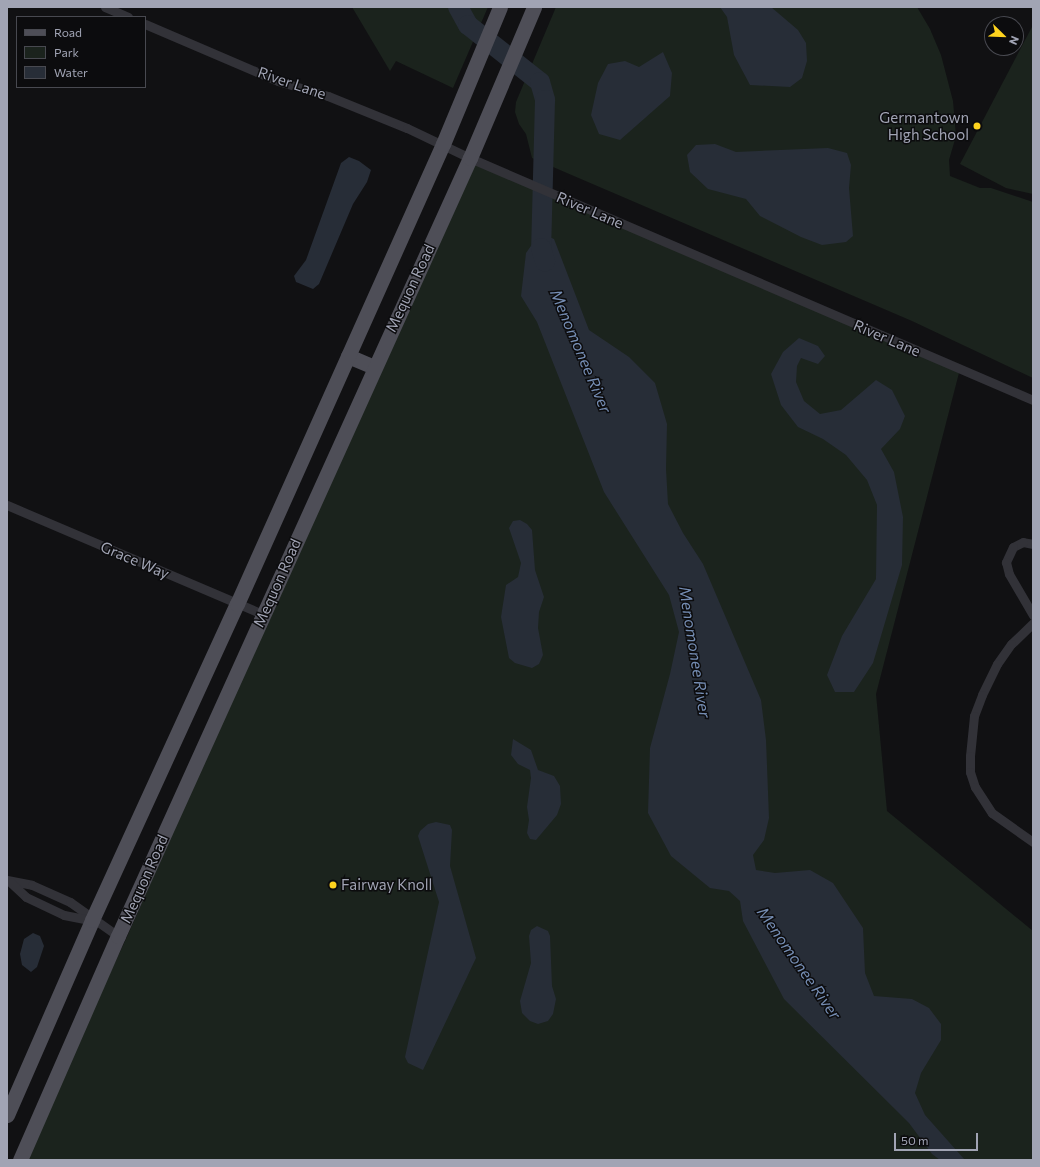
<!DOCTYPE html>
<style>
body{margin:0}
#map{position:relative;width:1040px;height:1167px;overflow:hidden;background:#111113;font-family:Commissioner,sans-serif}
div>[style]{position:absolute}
.green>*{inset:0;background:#1b231d}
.water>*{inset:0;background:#272d37}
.river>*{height:20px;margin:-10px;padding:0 10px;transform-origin:10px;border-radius:10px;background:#272d37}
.street>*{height:9px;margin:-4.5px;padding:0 4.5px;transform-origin:4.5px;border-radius:4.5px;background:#323238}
.primary>*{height:15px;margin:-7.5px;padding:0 7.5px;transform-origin:7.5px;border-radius:7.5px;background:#4e4e57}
.dots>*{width:11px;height:11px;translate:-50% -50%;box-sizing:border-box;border:2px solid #0c0c0e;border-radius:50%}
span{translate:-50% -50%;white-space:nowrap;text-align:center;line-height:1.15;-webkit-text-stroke:3px #0c0c0e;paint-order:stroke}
.street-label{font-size:15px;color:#a1a4b4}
.poi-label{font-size:15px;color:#a1a4b4}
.right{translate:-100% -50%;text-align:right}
.left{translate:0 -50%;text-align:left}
.water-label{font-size:16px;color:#758db3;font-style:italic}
.frame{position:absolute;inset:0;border:8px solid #a1a4b4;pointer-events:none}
.legend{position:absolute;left:16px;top:16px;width:130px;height:72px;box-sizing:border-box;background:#0c0c0e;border:1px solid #484950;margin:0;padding:5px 7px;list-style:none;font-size:12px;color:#a1a4b4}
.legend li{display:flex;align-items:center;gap:8px;height:20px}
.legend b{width:20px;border:1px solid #484950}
.north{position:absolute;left:984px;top:16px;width:40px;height:40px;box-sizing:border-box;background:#0c0c0e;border:1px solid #484950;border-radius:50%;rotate:113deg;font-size:11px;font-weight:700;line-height:16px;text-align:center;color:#a1a4b4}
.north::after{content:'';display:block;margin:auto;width:14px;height:18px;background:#fed31e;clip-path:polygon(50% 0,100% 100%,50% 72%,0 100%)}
.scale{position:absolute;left:894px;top:1133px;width:84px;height:18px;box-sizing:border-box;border:2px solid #a1a4b4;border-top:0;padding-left:5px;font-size:12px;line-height:14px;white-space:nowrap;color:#a1a4b4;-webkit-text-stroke:3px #0c0c0e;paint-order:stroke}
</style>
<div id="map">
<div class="green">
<div style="clip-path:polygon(352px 7px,488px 7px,453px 88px,396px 61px,390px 71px)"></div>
<div style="clip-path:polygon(556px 7px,917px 7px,930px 29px,941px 55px,953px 101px,956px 136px,949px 160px,950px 176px,980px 188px,991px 188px,1033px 202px,1033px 378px,912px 321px,532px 158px,526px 134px,519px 124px,515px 112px,516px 102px)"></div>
<div style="clip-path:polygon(1033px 25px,1033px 194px,1006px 188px,960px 164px)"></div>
<div style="clip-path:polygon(470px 158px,960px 369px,876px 694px,887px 811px,1033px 931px,1033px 1160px,23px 1160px,126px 939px)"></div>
</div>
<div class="water">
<div style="clip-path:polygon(720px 7px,771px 7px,798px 30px,806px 43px,807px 61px,802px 78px,790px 87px,750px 85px,734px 55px,727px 17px)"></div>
<div style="clip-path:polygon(663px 52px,672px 73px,670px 96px,620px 140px,599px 134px,591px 115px,598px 83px,608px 64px,625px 61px,639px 67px)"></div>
<div style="clip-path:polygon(715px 144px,736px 152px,828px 148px,847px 153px,851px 165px,849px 188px,853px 236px,846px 242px,822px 245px,801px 237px,760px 216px,746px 199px,708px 189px,690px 172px,687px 155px,696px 145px)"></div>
<div style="clip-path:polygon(349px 157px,359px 161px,371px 170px,367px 182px,353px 204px,319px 284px,313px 289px,296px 282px,294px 276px,306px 260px,341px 163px)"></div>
<div style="clip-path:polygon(540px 233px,554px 239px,589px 330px,629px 357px,655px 383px,667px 424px,666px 469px,668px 504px,683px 533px,703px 564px,761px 700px,766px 740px,769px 818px,764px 840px,753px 855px,756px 870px,775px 873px,810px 870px,833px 883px,863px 928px,865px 973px,874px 996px,912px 999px,929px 1008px,941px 1024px,941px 1040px,921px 1073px,915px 1093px,925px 1115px,965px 1160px,940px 1160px,932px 1154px,909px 1123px,784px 999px,743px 921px,740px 901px,729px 891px,710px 888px,671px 856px,648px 813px,650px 748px,670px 674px,679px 632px,669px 595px,604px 492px,537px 322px,521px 296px,526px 253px)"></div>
<div style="clip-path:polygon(799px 338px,818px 346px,825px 356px,818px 364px,801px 358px,797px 366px,796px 382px,804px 401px,820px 414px,841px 410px,876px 380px,892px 390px,905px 416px,900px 429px,881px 449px,894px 472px,903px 517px,902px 565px,873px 663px,854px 692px,835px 692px,827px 675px,842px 636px,876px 579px,877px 505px,867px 480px,846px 455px,823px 439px,798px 427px,781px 405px,771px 374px,783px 352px)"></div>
<div style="clip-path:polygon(520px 520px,527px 524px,532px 530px,535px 570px,544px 597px,539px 612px,538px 628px,543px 655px,539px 664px,532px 668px,515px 663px,509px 658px,501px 617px,506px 585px,518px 577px,521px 563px,509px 528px,513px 521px)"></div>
<div style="clip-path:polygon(513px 739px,531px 750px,538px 770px,554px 776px,560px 786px,561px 804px,557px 815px,536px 840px,530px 839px,527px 833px,529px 820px,527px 807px,531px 778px,530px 770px,518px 764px,511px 755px)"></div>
<div style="clip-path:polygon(436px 822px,450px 825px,452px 830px,450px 866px,476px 958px,423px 1070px,408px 1063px,405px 1057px,439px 902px,418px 836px,420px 831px,428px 824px)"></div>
<div style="clip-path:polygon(537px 926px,548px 931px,550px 936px,552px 986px,556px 999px,553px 1014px,548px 1021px,538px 1024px,530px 1021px,522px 1013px,520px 1001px,531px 963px,529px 936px,531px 930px)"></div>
<div style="clip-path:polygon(33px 933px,40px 936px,44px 946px,37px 967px,31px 972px,22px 965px,20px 954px,24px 939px)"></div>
</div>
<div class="river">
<div style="left:458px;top:7px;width:21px;rotate:61deg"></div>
<div style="left:468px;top:25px;width:92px;rotate:38.4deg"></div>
<div style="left:540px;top:82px;width:19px;rotate:74deg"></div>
<div style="left:545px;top:100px;width:148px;rotate:91.5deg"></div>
<div style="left:541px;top:248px;width:14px;rotate:73deg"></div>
</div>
<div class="street">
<div style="left:105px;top:7px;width:25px;rotate:23deg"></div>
<div style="left:145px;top:24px;width:145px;rotate:23.2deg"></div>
<div style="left:278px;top:81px;width:52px;rotate:16.7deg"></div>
<div style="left:328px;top:96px;width:85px;rotate:22.1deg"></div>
<div style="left:407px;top:128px;width:70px;rotate:25.5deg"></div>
<div style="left:470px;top:158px;width:613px;rotate:23.26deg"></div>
<div style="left:7px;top:505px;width:278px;rotate:23.1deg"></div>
<div style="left:1033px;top:544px;width:10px;rotate:-169deg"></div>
<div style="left:1023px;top:542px;width:11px;rotate:153deg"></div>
<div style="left:1013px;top:547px;width:17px;rotate:115deg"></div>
<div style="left:1006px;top:562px;width:12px;rotate:76deg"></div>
<div style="left:1009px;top:574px;width:48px;rotate:59.7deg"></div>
<div style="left:1033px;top:623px;width:30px;rotate:136deg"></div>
<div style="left:1011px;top:644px;width:24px;rotate:125deg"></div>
<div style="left:997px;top:664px;width:34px;rotate:116deg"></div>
<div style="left:982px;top:695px;width:22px;rotate:111deg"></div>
<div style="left:974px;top:716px;width:40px;rotate:95.7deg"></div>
<div style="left:970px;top:756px;width:16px;rotate:90deg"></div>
<div style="left:970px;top:772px;width:16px;rotate:72deg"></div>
<div style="left:975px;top:787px;width:31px;rotate:57deg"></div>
<div style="left:992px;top:813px;width:50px;rotate:35.3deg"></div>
<div style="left:7px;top:880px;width:25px;rotate:11deg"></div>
<div style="left:32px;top:885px;width:42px;rotate:24.1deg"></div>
<div style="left:70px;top:902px;width:59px;rotate:35.3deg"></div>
<div style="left:10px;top:882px;width:22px;rotate:43deg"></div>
<div style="left:26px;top:897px;width:42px;rotate:25.3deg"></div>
<div style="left:64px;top:915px;width:26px;rotate:11deg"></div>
</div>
<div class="primary">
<div style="left:348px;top:356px;width:28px;rotate:23deg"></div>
<div style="left:7px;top:1115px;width:213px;rotate:-66.4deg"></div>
<div style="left:92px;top:920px;width:348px;rotate:-65.4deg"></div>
<div style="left:237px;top:604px;width:504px;rotate:-65.88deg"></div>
<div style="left:443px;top:144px;width:148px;rotate:-67.4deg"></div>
<div style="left:20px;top:1160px;width:244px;rotate:-66.4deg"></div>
<div style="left:118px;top:936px;width:854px;rotate:-65.66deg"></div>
<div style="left:470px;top:158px;width:164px;rotate:-67deg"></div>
</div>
<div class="dots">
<div style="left:977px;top:126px;background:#fed31e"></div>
<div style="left:333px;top:885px;background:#fed31e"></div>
</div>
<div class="street-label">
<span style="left:292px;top:83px;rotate:19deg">River Lane</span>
<span style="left:590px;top:210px;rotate:23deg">River Lane</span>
<span style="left:410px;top:288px;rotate:-65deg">Mequon Road</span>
<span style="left:887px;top:338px;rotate:23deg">River Lane</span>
<span style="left:135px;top:560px;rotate:23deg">Grace Way</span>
<span style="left:277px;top:583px;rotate:-66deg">Mequon Road</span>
<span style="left:144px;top:879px;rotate:-66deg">Mequon Road</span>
</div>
<div class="poi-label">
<span class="right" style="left:969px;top:126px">Germantown<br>High School</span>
<span class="left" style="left:341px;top:885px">Fairway Knoll</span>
</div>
<div class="water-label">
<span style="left:581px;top:351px;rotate:67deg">Menomonee River</span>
<span style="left:695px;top:652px;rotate:81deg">Menomonee River</span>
<span style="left:799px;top:963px;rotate:55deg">Menomonee River</span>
</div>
<div class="frame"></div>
<ul class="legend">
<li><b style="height:5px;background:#4e4e57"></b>Road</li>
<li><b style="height:11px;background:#1b231d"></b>Park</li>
<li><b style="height:11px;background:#272d37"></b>Water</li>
</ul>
<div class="north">N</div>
<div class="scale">50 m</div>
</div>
